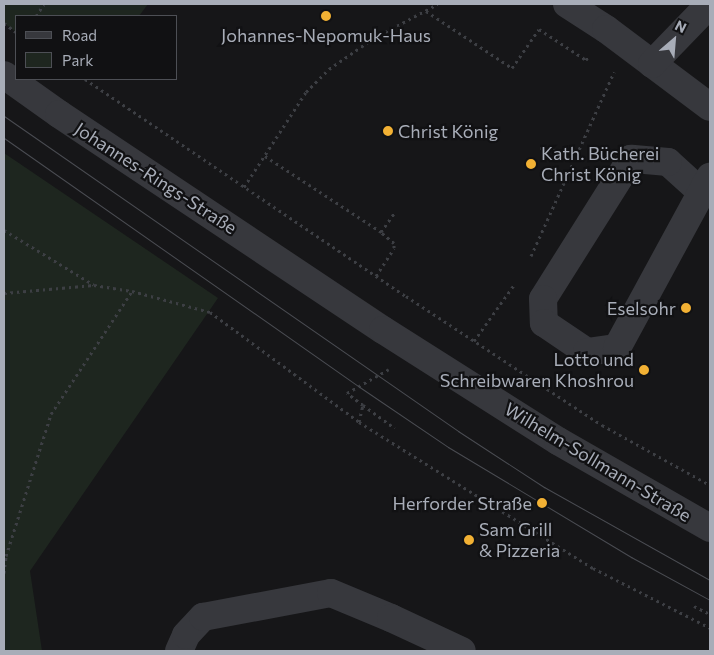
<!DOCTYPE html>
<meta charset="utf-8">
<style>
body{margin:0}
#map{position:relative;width:714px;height:655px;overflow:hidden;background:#161618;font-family:Commissioner,sans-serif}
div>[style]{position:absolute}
.green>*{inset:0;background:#1e261f}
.path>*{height:3px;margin-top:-1.5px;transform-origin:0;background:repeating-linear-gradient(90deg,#3d3f44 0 2.5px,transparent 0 6.5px)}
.minor>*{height:28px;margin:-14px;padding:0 14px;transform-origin:14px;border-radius:14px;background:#37383d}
.tram>*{height:1px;margin:-0.5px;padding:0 0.5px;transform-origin:0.5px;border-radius:0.5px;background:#4a4c52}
.dots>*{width:14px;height:14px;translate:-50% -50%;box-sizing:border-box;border:2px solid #111113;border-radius:50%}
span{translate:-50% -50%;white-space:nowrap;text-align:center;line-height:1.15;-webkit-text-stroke:4.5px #111113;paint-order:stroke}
.poi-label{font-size:18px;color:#a8adb8}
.left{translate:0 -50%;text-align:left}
.right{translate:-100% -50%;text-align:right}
.street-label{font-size:18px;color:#a8adb8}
.frame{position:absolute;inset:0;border:5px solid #a8adb8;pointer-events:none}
.legend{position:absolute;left:15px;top:15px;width:162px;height:65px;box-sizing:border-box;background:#111113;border:1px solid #4d4f55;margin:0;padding:6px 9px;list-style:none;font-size:15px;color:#a8adb8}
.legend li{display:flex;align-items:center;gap:10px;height:25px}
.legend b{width:25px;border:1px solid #4d4f55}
.north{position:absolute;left:649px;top:15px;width:50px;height:50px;-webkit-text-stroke:4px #111113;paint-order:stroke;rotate:27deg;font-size:14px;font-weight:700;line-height:20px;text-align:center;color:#a8adb8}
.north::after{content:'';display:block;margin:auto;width:18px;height:22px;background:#a8adb8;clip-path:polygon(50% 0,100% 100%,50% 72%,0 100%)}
</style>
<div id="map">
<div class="green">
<div style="clip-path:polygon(4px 4px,148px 4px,139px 16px,16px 16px,16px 32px,4px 23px)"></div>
<div style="clip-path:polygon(4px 153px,218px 298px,30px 571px,42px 651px,4px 651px)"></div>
</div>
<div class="path">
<div style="left:426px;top:11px;width:103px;rotate:33.5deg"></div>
<div style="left:512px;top:68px;width:47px;rotate:-55.3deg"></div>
<div style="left:539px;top:29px;width:56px;rotate:33.4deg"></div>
<div style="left:586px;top:60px;width:6px;rotate:-59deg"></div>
<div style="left:36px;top:16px;width:14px;rotate:-56deg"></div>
<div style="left:4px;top:23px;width:15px;rotate:37deg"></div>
<div style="left:85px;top:79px;width:387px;rotate:34.1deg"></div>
<div style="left:406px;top:296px;width:235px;rotate:33.4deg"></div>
<div style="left:602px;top:425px;width:124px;rotate:29.1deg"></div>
<div style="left:540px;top:148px;width:18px;rotate:9deg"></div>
<div style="left:558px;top:151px;width:18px;rotate:22deg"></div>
<div style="left:265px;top:156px;width:139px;rotate:33.2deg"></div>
<div style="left:381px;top:232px;width:24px;rotate:-55deg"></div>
<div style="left:244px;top:187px;width:113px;rotate:-56.9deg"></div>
<div style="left:306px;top:92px;width:33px;rotate:-45deg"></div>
<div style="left:329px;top:69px;width:55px;rotate:-34.6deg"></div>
<div style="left:374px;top:38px;width:72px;rotate:-28deg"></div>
<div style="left:4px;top:230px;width:105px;rotate:31.4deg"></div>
<div style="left:531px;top:256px;width:202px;rotate:-65.7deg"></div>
<div style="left:376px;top:276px;width:33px;rotate:-57deg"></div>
<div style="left:394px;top:248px;width:5px;rotate:-90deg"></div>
<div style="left:394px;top:243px;width:17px;rotate:-140deg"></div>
<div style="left:4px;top:293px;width:90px;rotate:-5.1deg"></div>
<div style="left:94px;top:285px;width:38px;rotate:9deg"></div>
<div style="left:132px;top:291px;width:81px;rotate:15.1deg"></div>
<div style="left:210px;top:312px;width:185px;rotate:36.4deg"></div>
<div style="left:359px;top:422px;width:276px;rotate:32deg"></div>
<div style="left:593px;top:568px;width:131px;rotate:27.1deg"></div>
<div style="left:474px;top:341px;width:69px;rotate:-54.5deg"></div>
<div style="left:363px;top:405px;width:39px;rotate:36deg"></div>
<div style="left:359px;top:422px;width:17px;rotate:-77deg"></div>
<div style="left:363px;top:405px;width:20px;rotate:-143deg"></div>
<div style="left:347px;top:393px;width:48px;rotate:-29.7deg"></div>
<div style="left:4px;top:573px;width:17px;rotate:-83deg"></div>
<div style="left:6px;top:556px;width:149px;rotate:-72.4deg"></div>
<div style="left:51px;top:414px;width:147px;rotate:-56.6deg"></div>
<div style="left:694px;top:606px;width:18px;rotate:27deg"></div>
</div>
<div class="minor">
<div style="left:567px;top:4px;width:46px;rotate:32.7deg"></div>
<div style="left:606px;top:29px;width:130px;rotate:36.9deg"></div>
<div style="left:652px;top:64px;width:83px;rotate:-46deg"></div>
<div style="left:4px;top:75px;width:67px;rotate:35.3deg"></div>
<div style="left:59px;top:114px;width:389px;rotate:33.7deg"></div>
<div style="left:383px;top:330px;width:207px;rotate:32.4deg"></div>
<div style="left:558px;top:441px;width:175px;rotate:29.8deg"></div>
<div style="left:700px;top:191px;width:43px;rotate:-137.8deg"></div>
<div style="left:668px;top:162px;width:37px;rotate:-175deg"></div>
<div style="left:631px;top:159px;width:165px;rotate:122.2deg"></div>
<div style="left:543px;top:299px;width:24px;rotate:88deg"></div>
<div style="left:544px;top:323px;width:52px;rotate:34deg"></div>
<div style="left:587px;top:352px;width:30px;rotate:-8deg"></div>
<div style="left:617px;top:348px;width:195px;rotate:-61.5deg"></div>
<div style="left:179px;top:651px;width:17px;rotate:-66deg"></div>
<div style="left:186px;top:635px;width:25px;rotate:-47deg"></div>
<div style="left:203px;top:617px;width:130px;rotate:-10.6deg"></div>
<div style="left:331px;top:593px;width:65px;rotate:22.6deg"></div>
<div style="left:391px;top:618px;width:78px;rotate:24.9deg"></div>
</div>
<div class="tram">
<div style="left:4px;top:116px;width:553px;rotate:34.75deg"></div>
<div style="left:458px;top:431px;width:103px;rotate:33.1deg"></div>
<div style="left:544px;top:487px;width:190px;rotate:29.3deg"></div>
<div style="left:4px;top:138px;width:432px;rotate:35deg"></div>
<div style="left:358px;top:386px;width:109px;rotate:34.1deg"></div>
<div style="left:448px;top:447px;width:214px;rotate:31deg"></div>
<div style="left:631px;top:557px;width:90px;rotate:28.6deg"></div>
</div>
<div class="dots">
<div style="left:326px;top:16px;background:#f2b134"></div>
<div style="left:388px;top:131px;background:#f2b134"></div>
<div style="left:531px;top:164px;background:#f2b134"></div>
<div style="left:686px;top:308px;background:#f2b134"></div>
<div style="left:644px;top:370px;background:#f2b134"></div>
<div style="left:542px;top:503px;background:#f2b134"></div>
<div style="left:469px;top:540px;background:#f2b134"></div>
</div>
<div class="poi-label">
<span style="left:326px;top:35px">Johannes-Nepomuk-Haus</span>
<span class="left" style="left:398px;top:131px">Christ König</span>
<span class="left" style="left:541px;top:164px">Kath. Bücherei<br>Christ König</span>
<span class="right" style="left:676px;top:308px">Eselsohr</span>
<span class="right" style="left:634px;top:370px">Lotto und<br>Schreibwaren Khoshrou</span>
<span class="right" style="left:532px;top:503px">Herforder Straße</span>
<span class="left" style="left:479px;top:540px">Sam Grill<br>&amp; Pizzeria</span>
</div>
<div class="street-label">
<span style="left:156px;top:178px;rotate:33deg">Johannes-Rings-Straße</span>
<span style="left:598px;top:462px;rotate:31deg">Wilhelm-Sollmann-Straße</span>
</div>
<div class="frame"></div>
<ul class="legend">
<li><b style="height:6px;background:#37383d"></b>Road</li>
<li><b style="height:14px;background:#1e261f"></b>Park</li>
</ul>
<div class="north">N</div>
</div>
